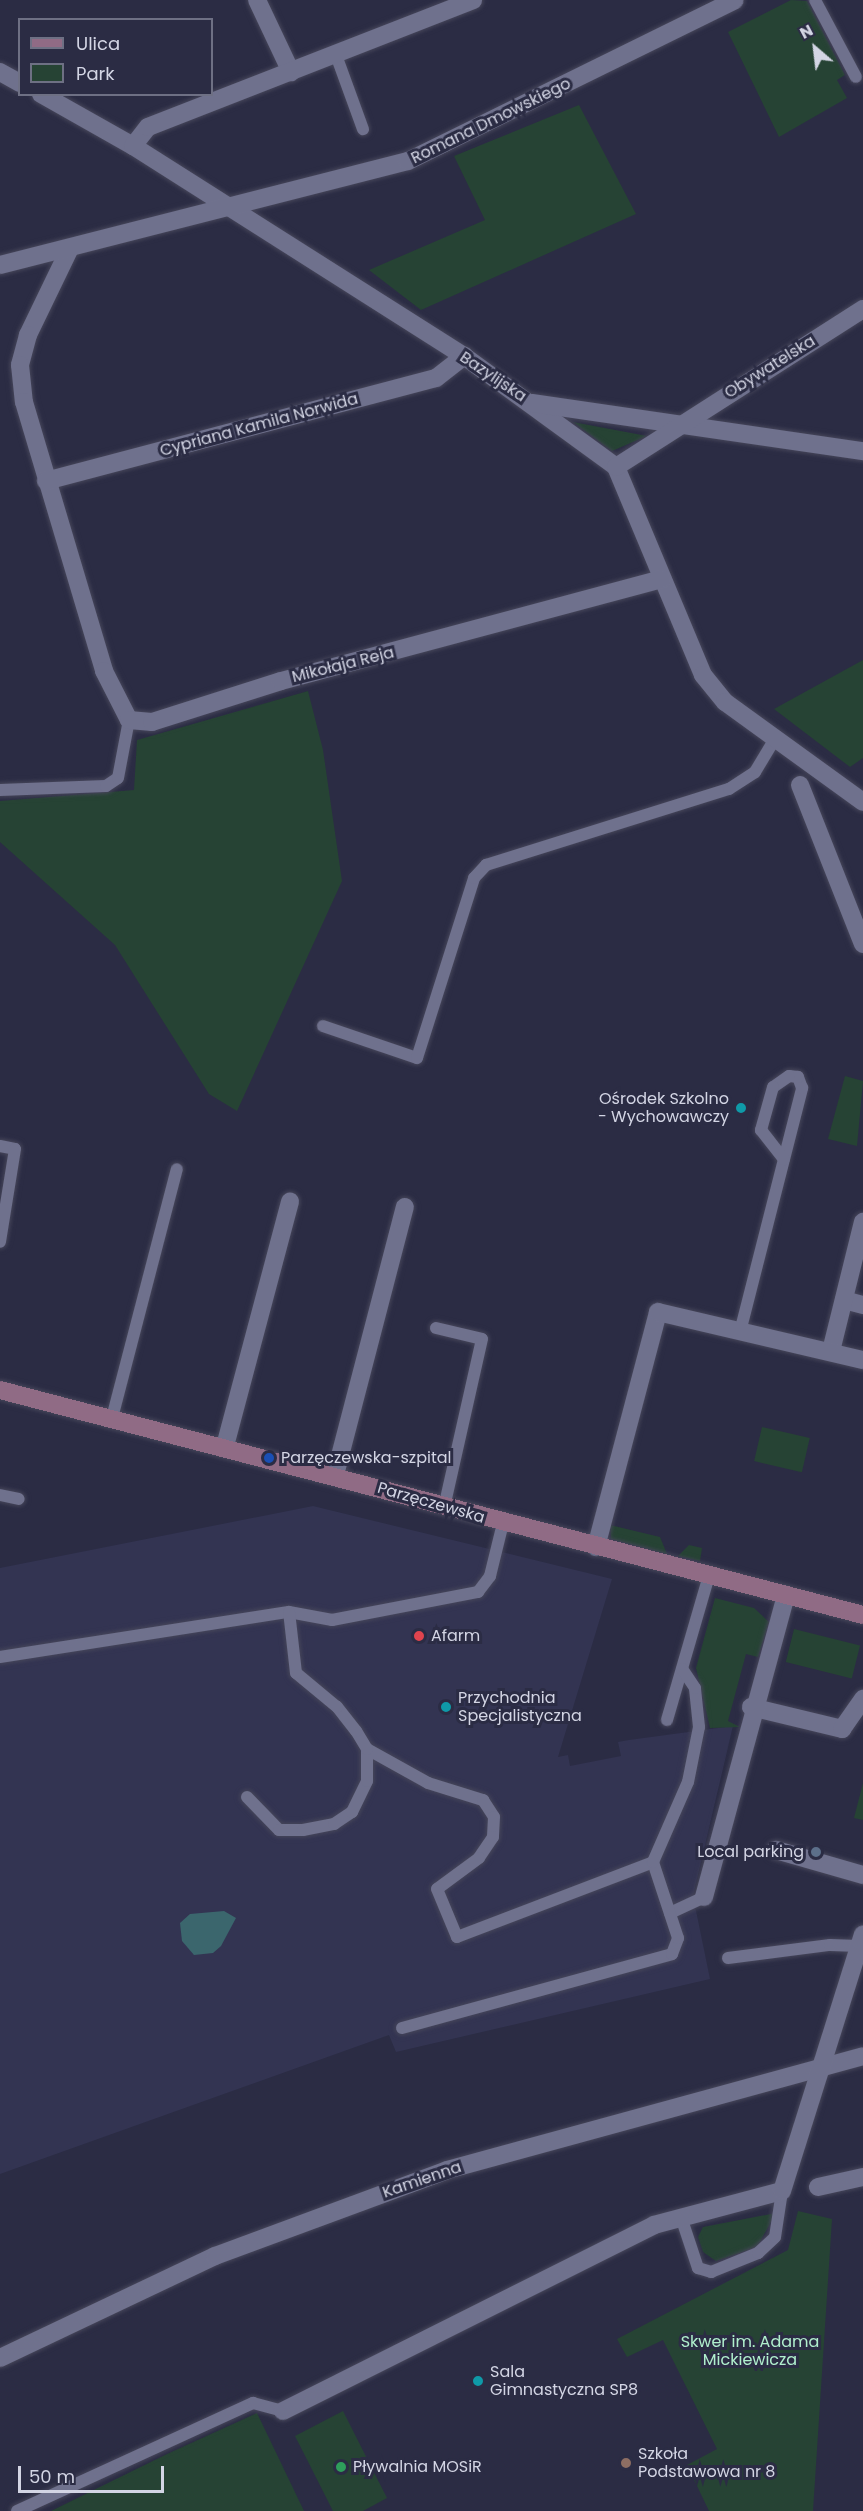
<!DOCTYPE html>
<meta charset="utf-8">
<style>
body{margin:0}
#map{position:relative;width:863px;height:2511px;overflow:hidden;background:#2b2c44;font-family:Poppins,sans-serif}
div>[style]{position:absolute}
.built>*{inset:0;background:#333452}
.green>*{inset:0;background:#264334;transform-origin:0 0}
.water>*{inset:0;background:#3b666d}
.roads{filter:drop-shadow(0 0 2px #46465a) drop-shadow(0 0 2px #46465a)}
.lane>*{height:12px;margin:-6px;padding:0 6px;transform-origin:6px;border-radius:6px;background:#6f718d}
.street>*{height:18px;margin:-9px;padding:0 9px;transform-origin:9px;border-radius:9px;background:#6f718d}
.secondary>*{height:18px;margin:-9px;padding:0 9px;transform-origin:9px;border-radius:9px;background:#906b85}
.dots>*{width:16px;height:16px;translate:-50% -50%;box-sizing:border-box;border:3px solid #2b2c44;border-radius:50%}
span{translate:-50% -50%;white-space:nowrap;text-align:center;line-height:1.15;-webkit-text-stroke:6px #2b2c44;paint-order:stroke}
.street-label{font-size:16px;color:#d3d5e4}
.poi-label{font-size:16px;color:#d3d5e4}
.right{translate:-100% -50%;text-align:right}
.left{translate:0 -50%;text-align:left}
.park-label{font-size:16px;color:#b0efcd}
.legend{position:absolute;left:18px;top:18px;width:195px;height:78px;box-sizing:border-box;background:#2b2c44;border:2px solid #6e7084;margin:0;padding:8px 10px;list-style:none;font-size:18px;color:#d3d5e4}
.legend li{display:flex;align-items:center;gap:12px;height:30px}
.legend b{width:30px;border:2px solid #6e7084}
.north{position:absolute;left:785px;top:18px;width:60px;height:60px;-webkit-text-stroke:4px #2b2c44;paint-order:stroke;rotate:332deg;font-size:16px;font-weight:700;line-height:24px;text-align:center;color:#d3d5e4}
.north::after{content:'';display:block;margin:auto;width:21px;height:27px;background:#d3d5e4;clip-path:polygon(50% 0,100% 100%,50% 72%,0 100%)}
.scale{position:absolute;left:18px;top:2466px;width:146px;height:27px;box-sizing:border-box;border:3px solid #d3d5e4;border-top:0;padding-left:8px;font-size:18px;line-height:21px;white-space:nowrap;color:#d3d5e4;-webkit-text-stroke:4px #2b2c44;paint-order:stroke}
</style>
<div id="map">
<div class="built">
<div style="clip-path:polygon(313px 1506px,612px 1579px,558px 1757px,568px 1755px,570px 1766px,621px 1756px,618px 1742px,629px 1740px,733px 1726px,693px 1896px,710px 1979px,396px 2052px,389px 2035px,0 2174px,0 1568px)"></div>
</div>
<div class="green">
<div style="clip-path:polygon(791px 0,807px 1px,845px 75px,837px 80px,847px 98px,779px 137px,728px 32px)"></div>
<div style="clip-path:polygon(579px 105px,636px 214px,421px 310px,369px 270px,485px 220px,454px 156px)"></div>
<div style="clip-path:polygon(573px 422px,647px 436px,612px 451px)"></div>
<div style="clip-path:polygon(863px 660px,863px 758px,850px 767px,774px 709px)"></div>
<div style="clip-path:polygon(308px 691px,323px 750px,342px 881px,237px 1111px,209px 1094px,115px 945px,0 842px,0 801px,134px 790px,137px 740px)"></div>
<div style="clip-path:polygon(845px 1076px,863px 1081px,857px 1146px,828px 1139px)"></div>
<div style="left:762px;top:1427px;width:49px;height:35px;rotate:13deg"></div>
<div style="clip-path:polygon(610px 1525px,660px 1537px,667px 1554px,611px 1539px)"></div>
<div style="clip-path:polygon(689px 1545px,702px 1548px,700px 1561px,678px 1556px)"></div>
<div style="clip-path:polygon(715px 1598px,754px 1608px,769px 1622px,758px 1657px,746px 1654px,728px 1721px,740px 1727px,710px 1728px,696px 1668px)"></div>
<div style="left:794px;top:1629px;width:68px;height:34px;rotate:14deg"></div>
<div style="clip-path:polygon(863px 1783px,863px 1820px,854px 1818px)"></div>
<div style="clip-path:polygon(798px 2211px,832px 2219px,813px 2511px,709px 2511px,687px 2465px,717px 2449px,663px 2340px,627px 2357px,617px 2339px,788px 2250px)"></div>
<div style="clip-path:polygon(776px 2213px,757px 2247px,716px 2261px,703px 2252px,698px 2237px,703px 2227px)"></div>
<div style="clip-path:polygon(343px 2411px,387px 2498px,363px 2511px,333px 2511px,295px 2436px)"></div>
<div style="clip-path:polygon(257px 2413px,304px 2511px,51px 2511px,167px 2454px)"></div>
</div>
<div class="water">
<div style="clip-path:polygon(224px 1911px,236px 1918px,221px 1946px,213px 1953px,194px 1955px,182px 1941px,180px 1923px,190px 1914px)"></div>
</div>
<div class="roads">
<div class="lane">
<div style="left:815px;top:0;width:87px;rotate:62deg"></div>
<div style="left:336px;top:55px;width:79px;rotate:70deg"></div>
<div style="left:0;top:790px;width:106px;rotate:-2.2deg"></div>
<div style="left:106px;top:786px;width:14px;rotate:-34deg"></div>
<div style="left:118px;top:778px;width:59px;rotate:-79.3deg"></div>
<div style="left:323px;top:1026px;width:99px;rotate:18.8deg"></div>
<div style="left:417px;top:1058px;width:189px;rotate:-72.4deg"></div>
<div style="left:474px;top:878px;width:18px;rotate:-47deg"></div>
<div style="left:486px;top:865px;width:255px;rotate:-17.4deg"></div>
<div style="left:729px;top:789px;width:31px;rotate:-33deg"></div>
<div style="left:755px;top:772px;width:37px;rotate:-59deg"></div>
<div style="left:0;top:1146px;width:15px;rotate:11deg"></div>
<div style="left:15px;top:1149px;width:94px;rotate:99.2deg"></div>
<div style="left:436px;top:1328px;width:47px;rotate:13.4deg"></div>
<div style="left:482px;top:1339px;width:172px;rotate:102.7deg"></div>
<div style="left:741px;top:1328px;width:248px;rotate:-75.7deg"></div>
<div style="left:802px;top:1088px;width:12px;rotate:-110deg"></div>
<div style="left:798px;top:1077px;width:9px;rotate:-174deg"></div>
<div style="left:789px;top:1076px;width:19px;rotate:145deg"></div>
<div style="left:773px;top:1087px;width:45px;rotate:105.6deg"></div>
<div style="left:761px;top:1130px;width:37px;rotate:52deg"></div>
<div style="left:112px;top:1418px;width:257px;rotate:-75.4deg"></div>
<div style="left:0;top:1495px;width:19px;rotate:12deg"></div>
<div style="left:0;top:1657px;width:292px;rotate:-8.9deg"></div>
<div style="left:289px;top:1612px;width:44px;rotate:10.5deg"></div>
<div style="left:332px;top:1620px;width:149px;rotate:-10.9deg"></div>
<div style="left:478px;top:1592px;width:20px;rotate:-53deg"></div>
<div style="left:490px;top:1576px;width:55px;rotate:-76.2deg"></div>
<div style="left:667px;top:1720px;width:151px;rotate:-73.8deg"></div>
<div style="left:367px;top:1749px;width:70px;rotate:29.1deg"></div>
<div style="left:428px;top:1783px;width:58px;rotate:17.2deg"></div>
<div style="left:483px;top:1800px;width:20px;rotate:57deg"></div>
<div style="left:494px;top:1817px;width:20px;rotate:93deg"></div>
<div style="left:493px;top:1837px;width:25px;rotate:124deg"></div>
<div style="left:479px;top:1858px;width:52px;rotate:143.6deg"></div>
<div style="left:437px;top:1889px;width:52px;rotate:67.4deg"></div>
<div style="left:457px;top:1937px;width:210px;rotate:-20.9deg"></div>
<div style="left:247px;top:1797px;width:46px;rotate:45.9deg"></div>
<div style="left:279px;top:1830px;width:24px"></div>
<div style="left:303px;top:1830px;width:32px;rotate:-11deg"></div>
<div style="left:334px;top:1824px;width:22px;rotate:-34deg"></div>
<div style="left:352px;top:1812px;width:34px;rotate:-64deg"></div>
<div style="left:367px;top:1781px;width:32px;rotate:-90deg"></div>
<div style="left:367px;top:1749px;width:21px;rotate:-121deg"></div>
<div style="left:356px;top:1731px;width:31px;rotate:-128deg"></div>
<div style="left:337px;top:1707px;width:53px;rotate:-140.3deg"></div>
<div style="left:296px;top:1673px;width:61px;rotate:-96.5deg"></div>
<div style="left:670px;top:1913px;width:38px;rotate:-25deg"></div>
<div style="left:728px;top:1958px;width:103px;rotate:-7.3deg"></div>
<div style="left:830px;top:1945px;width:29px;rotate:2deg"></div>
<div style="left:402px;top:2028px;width:280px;rotate:-15.3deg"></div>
<div style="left:672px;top:1954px;width:17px;rotate:-69deg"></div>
<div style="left:678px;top:1938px;width:80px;rotate:-108.2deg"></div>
<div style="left:653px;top:1862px;width:87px;rotate:-66.4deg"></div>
<div style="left:688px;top:1782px;width:56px;rotate:-78.7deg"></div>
<div style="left:699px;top:1727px;width:39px;rotate:-96deg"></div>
<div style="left:695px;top:1688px;width:23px;rotate:-124deg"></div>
<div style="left:681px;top:2217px;width:54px;rotate:71.6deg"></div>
<div style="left:698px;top:2268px;width:14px;rotate:17deg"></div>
<div style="left:711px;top:2272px;width:51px;rotate:-22deg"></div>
<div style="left:758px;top:2253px;width:23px;rotate:-43deg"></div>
<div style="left:775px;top:2237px;width:47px;rotate:-81.3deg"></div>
<div style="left:17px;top:2511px;width:260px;rotate:-24.6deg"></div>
<div style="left:253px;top:2403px;width:31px;rotate:15deg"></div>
</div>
<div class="street">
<div style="left:257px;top:0;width:80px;rotate:64.7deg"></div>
<div style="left:0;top:72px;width:23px;rotate:29deg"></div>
<div style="left:41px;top:94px;width:106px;rotate:29.5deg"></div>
<div style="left:133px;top:146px;width:392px;rotate:32.4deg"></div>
<div style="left:464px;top:356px;width:188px;rotate:36.1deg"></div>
<div style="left:616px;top:467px;width:225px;rotate:67.3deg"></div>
<div style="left:703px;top:675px;width:35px;rotate:51deg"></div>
<div style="left:725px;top:702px;width:170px;rotate:35.9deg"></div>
<div style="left:133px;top:146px;width:24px;rotate:-52deg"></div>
<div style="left:148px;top:127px;width:349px;rotate:-21.3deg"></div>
<div style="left:70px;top:248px;width:97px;rotate:115.8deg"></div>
<div style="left:28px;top:335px;width:31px;rotate:105deg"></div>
<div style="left:20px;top:365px;width:37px;rotate:84deg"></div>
<div style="left:24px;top:402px;width:281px;rotate:73.4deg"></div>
<div style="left:104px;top:671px;width:55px;rotate:63deg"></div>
<div style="left:129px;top:720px;width:23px;rotate:5deg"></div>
<div style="left:152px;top:722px;width:135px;rotate:-17.6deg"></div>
<div style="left:281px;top:681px;width:394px;rotate:-15deg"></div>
<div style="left:0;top:265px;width:421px;rotate:-14.3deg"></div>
<div style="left:408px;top:161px;width:364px;rotate:-26.2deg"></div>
<div style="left:532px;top:403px;width:334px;rotate:8.3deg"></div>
<div style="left:616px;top:467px;width:293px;rotate:-32.6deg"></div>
<div style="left:46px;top:481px;width:403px;rotate:-14.8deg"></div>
<div style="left:436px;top:378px;width:36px;rotate:-38deg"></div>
<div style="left:800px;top:785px;width:171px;rotate:68.4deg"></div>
<div style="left:844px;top:1300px;width:20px;rotate:15deg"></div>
<div style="left:831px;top:1351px;width:133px;rotate:-76.1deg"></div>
<div style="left:225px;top:1446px;width:253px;rotate:-75.1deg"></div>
<div style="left:335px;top:1475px;width:277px;rotate:-75.4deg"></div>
<div style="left:596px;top:1547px;width:243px;rotate:-75.2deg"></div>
<div style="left:658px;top:1312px;width:211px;rotate:13.2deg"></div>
<div style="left:751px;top:1707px;width:94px;rotate:13.6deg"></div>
<div style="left:842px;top:1729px;width:37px;rotate:-55deg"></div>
<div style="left:776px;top:1850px;width:91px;rotate:16deg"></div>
<div style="left:704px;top:1897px;width:313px;rotate:-74.8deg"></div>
<div style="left:818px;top:2187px;width:46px;rotate:-12.5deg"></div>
<div style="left:0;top:2358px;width:238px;rotate:-25.4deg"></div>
<div style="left:215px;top:2256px;width:247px;rotate:-20.3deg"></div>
<div style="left:447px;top:2170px;width:431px;rotate:-15.3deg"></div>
<div style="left:283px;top:2411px;width:415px;rotate:-26.6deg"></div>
<div style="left:654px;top:2225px;width:132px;rotate:-14.9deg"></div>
<div style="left:782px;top:2191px;width:269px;rotate:-72.5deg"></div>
</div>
<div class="secondary">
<div style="left:0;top:1390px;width:892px;rotate:14.61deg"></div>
</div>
</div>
<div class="dots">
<div style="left:741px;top:1108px;background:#0f9aa8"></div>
<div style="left:269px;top:1458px;background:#1a4fb4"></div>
<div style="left:419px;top:1636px;background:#e0444e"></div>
<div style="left:446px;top:1707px;background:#0f9aa8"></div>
<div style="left:816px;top:1852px;background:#5c6f8a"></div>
<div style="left:478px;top:2381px;background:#0f9aa8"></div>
<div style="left:626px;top:2463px;background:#8d6e63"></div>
<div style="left:341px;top:2467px;background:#2e9e5b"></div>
</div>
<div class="street-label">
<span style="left:491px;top:121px;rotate:-26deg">Romana Dmowskiego</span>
<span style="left:770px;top:367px;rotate:-32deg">Obywatelska</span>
<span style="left:493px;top:377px;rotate:34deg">Bazylijska</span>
<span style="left:259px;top:425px;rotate:-15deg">Cypriana Kamila Norwida</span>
<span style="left:343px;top:665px;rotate:-14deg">Mikołaja Reja</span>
<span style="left:431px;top:1503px;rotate:16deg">Parzęczewska</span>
<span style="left:422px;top:2180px;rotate:-19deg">Kamienna</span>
</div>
<div class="poi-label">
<span class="right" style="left:729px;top:1108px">Ośrodek Szkolno<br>- Wychowawczy</span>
<span class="left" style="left:281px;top:1458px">Parzęczewska-szpital</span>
<span class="left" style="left:431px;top:1636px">Afarm</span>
<span class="left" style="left:458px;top:1707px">Przychodnia<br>Specjalistyczna</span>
<span class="right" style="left:804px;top:1852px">Local parking</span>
<span class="left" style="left:490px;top:2381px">Sala<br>Gimnastyczna SP8</span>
<span class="left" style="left:638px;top:2463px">Szkoła<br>Podstawowa nr 8</span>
<span class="left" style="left:353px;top:2467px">Pływalnia MOSiR</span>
</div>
<div class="park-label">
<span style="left:750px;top:2351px">Skwer im. Adama<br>Mickiewicza</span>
</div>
<ul class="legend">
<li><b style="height:8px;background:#906b85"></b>Ulica</li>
<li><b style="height:16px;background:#264334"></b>Park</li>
</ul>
<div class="north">N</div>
<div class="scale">50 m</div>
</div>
